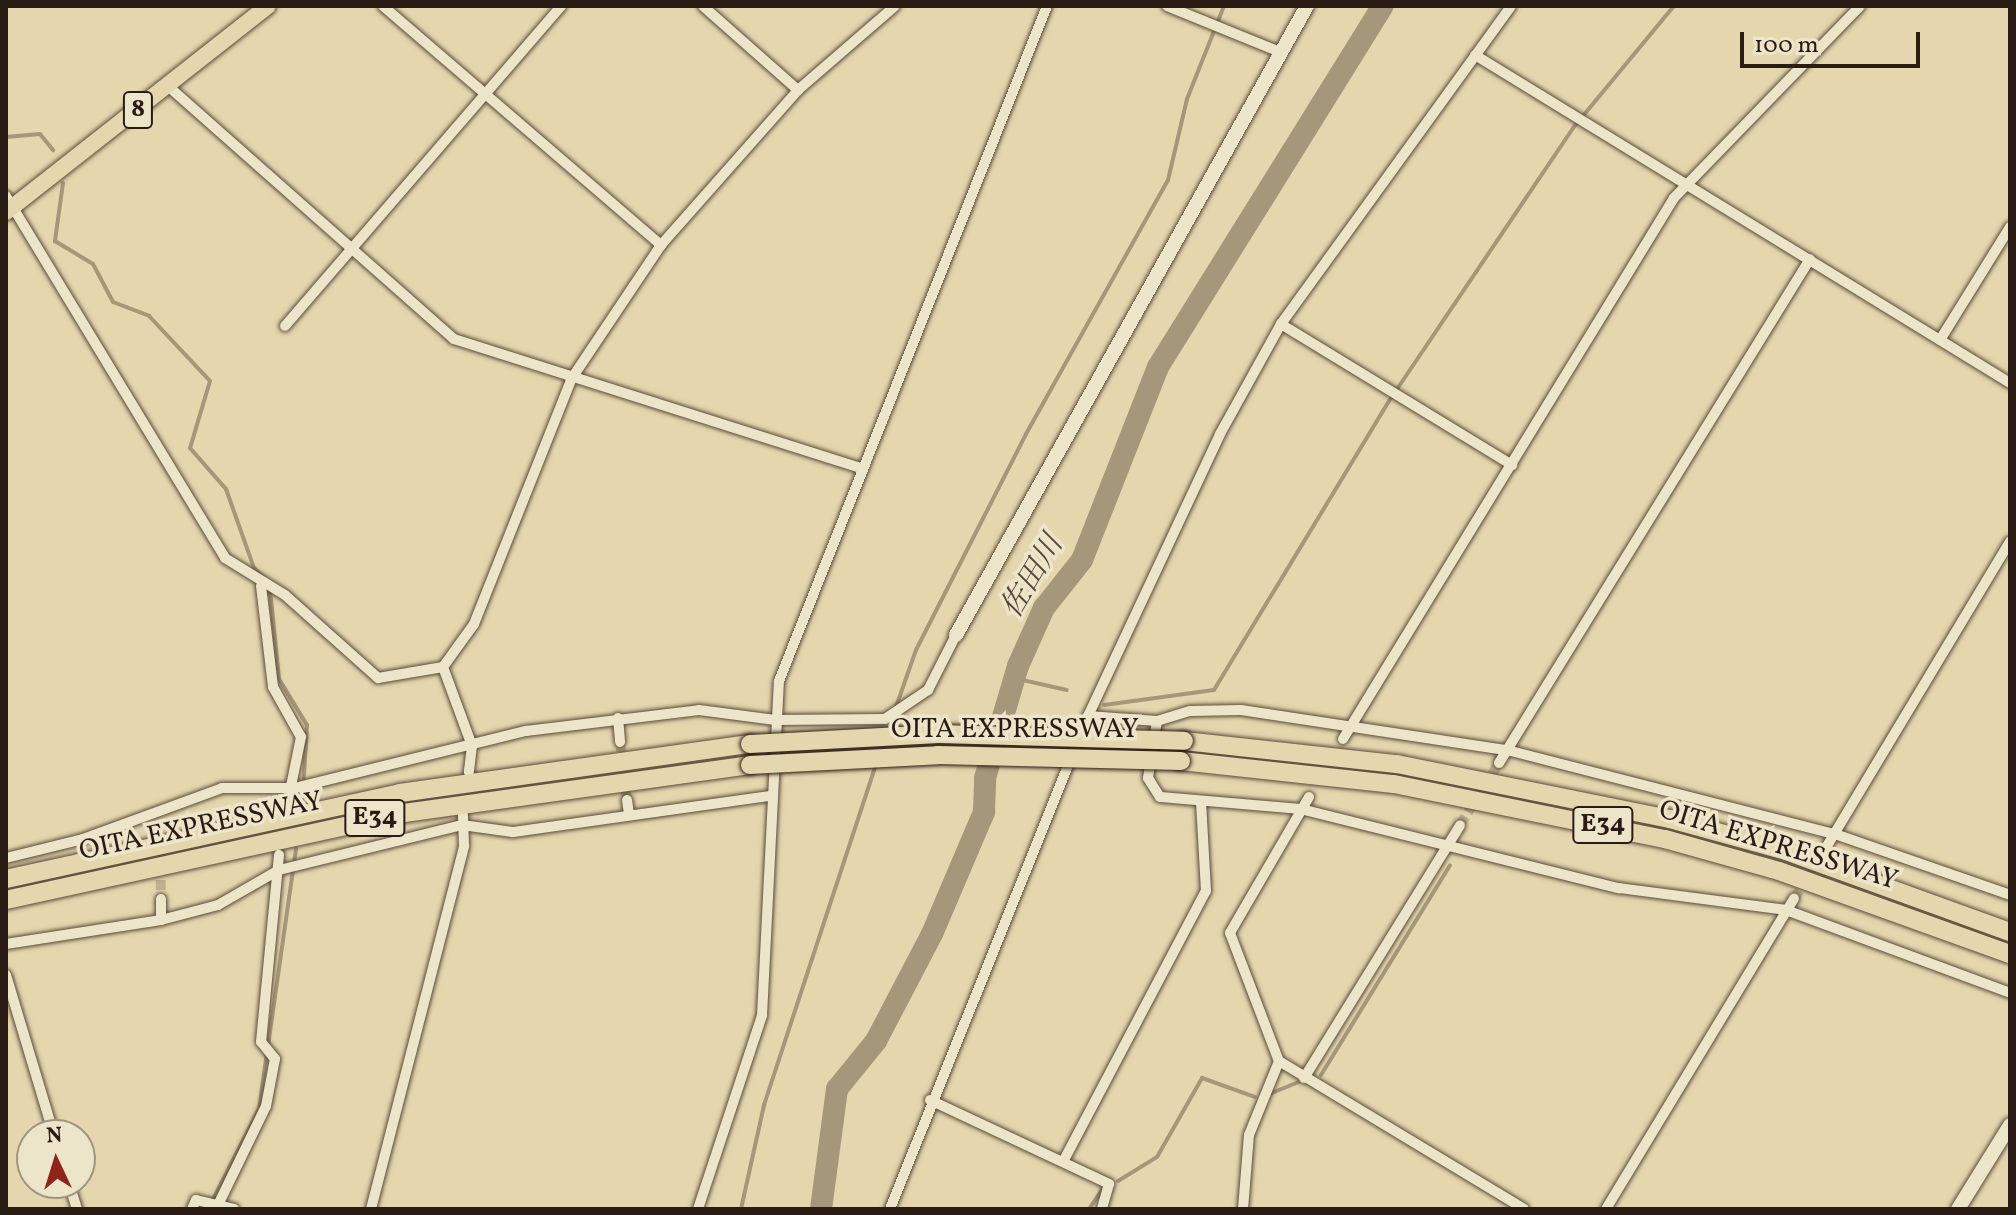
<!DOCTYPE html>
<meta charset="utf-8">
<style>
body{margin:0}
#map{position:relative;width:2016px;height:1215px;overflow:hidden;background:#e4d7ad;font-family:Vollkorn,"Noto Serif JP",serif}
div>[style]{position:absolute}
.stream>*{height:4px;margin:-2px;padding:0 2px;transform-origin:2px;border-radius:2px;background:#a59779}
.river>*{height:22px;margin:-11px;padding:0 11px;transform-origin:11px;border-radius:11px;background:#a59779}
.street-tunnel>*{height:10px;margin-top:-5px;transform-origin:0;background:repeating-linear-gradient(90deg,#bfb18f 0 10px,transparent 0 15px)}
.roads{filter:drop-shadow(0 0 2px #594a3b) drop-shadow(0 0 2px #594a3b)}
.street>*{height:10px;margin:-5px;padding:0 5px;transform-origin:5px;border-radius:5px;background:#ede5ca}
.secondary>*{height:14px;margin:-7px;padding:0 7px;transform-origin:7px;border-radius:7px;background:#ede5ca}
.primary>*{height:16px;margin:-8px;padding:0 8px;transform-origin:8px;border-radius:8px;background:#e4d7ad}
.highway>*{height:18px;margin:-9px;padding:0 9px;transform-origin:9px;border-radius:9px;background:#e4d7ad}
.bridges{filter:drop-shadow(0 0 2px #2b1b15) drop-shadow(0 0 2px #2b1b15)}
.highway-bridge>*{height:18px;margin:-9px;padding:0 9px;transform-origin:9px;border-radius:9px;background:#e4d7ad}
span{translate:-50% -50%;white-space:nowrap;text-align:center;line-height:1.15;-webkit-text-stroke:7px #ede5ca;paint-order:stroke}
.shield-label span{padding:2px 6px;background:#ede5ca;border:2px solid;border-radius:6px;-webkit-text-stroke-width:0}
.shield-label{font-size:26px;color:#2b1b15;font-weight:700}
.street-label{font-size:28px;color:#2b1b15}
.water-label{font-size:30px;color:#564638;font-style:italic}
.frame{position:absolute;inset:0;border:8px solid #2b1b15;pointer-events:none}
.north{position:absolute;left:16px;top:1119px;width:80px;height:80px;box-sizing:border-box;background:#ede5ca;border:2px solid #9f9482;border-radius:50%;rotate:356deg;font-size:22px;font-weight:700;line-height:32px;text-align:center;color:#2b1b15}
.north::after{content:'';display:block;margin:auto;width:28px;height:36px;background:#8f2418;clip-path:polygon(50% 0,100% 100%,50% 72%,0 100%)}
.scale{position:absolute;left:1740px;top:32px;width:180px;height:36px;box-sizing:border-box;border:4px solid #2b1b15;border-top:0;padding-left:10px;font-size:24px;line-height:28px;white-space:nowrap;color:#2b1b15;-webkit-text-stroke:6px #ede5ca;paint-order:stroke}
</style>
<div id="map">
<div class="stream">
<div style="left:6px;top:137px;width:34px;rotate:-5deg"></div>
<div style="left:40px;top:134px;width:21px;rotate:51deg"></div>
<div style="left:63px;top:183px;width:59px;rotate:97.9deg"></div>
<div style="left:55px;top:241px;width:44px;rotate:31.2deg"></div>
<div style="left:93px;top:264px;width:43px;rotate:62.2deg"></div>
<div style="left:113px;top:302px;width:39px;rotate:21deg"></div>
<div style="left:149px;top:316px;width:89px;rotate:46.8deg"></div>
<div style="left:210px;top:381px;width:70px;rotate:106.6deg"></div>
<div style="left:190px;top:448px;width:55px;rotate:48.7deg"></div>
<div style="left:226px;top:489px;width:84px;rotate:70.5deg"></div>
<div style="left:254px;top:568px;width:18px;rotate:45deg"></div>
<div style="left:270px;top:589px;width:90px;rotate:84.3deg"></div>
<div style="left:279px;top:679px;width:54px;rotate:58.7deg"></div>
<div style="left:307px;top:725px;width:82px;rotate:93.5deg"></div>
<div style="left:1014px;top:678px;width:54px;rotate:12.8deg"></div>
<div style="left:1104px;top:705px;width:111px;rotate:-7.8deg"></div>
<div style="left:1214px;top:690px;width:338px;rotate:-58.8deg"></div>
<div style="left:1389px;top:401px;width:329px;rotate:-56deg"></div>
<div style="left:1573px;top:128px;width:158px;rotate:-50.4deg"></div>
<div style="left:896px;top:707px;width:60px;rotate:-70.7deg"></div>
<div style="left:916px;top:650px;width:242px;rotate:-63deg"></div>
<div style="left:1026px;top:434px;width:291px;rotate:-60.8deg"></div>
<div style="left:1168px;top:180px;width:83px;rotate:-76.8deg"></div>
<div style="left:1187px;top:99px;width:100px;rotate:-68.3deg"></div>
<div style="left:1321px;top:1075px;width:246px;rotate:-58.4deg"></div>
<div style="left:1269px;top:1094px;width:32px;rotate:-22deg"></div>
<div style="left:1118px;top:1181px;width:46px;rotate:-31.6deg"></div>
<div style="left:1157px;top:1157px;width:91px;rotate:-60.3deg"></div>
<div style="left:1202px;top:1078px;width:56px;rotate:19.7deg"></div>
<div style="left:208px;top:1209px;width:112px;rotate:-63deg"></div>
<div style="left:259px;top:1109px;width:263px;rotate:-81.9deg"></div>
<div style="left:741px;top:1209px;width:107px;rotate:-77.5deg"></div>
<div style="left:764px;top:1105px;width:358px;rotate:-71.8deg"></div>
<div style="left:1089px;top:1209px;width:22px;rotate:-56deg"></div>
</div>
<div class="river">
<div style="left:821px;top:1209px;width:121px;rotate:-82.4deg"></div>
<div style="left:837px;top:1089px;width:62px;rotate:-50.9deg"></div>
<div style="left:876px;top:1041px;width:121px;rotate:-62.4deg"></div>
<div style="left:932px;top:934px;width:133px;rotate:-66.9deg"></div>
<div style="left:984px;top:812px;width:34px;rotate:-88deg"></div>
<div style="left:985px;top:778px;width:117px;rotate:-73.6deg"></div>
<div style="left:1018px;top:666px;width:64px;rotate:-65.9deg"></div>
<div style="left:1044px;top:608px;width:61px;rotate:-51.6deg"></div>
<div style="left:1082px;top:560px;width:207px;rotate:-68.5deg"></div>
<div style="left:1158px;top:367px;width:425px;rotate:-58.1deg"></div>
</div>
<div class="street-tunnel">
<div style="left:620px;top:742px;width:58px;rotate:83.1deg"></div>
<div style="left:1460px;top:825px;width:73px;rotate:-57.8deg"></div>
<div style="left:160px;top:835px;width:64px;rotate:89.1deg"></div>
<div style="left:1794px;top:899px;width:62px;rotate:-58.1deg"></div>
</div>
<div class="roads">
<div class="street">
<div style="left:383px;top:6px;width:367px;rotate:40.7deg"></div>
<div style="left:703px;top:6px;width:127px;rotate:41.5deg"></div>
<div style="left:1167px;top:6px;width:122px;rotate:22.2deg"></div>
<div style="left:1475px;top:55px;width:628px;rotate:31.51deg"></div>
<div style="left:168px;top:86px;width:382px;rotate:41.5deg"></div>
<div style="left:454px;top:339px;width:429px;rotate:17.6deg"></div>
<div style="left:6px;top:196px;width:423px;rotate:58.8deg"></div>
<div style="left:225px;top:558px;width:70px;rotate:31.7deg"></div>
<div style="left:285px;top:595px;width:125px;rotate:41.7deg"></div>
<div style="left:378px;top:678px;width:66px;rotate:-9.6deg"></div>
<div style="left:1281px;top:324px;width:271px;rotate:31.4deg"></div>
<div style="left:285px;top:326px;width:423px;rotate:-49.2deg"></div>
<div style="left:1940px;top:340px;width:133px;rotate:-58.2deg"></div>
<div style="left:261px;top:586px;width:102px;rotate:83.2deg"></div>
<div style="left:273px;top:687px;width:57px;rotate:60.8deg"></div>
<div style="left:301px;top:737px;width:60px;rotate:101.5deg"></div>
<div style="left:443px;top:667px;width:53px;rotate:-54.2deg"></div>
<div style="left:474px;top:624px;width:265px;rotate:-68.3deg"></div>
<div style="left:572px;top:378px;width:160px;rotate:-56.2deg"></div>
<div style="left:661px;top:245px;width:207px;rotate:-48.5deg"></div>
<div style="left:798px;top:90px;width:128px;rotate:-40.9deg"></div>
<div style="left:443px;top:667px;width:84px;rotate:69.8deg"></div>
<div style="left:472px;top:746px;width:26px;rotate:97deg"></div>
<div style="left:1088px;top:716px;width:69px;rotate:4.1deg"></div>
<div style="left:1157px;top:721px;width:34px;rotate:-17deg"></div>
<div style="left:1190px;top:711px;width:51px;rotate:-1.1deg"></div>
<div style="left:1241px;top:710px;width:269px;rotate:8.6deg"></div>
<div style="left:1507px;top:750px;width:339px;rotate:14.4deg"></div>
<div style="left:1835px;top:834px;width:185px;rotate:19.2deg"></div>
<div style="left:618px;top:718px;width:24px;rotate:85deg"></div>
<div style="left:1157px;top:721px;width:58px;rotate:99deg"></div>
<div style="left:1148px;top:778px;width:22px;rotate:58deg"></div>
<div style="left:1160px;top:797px;width:142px;rotate:4.9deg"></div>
<div style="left:1301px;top:809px;width:328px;rotate:14deg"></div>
<div style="left:1619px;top:888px;width:168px;rotate:7.5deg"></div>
<div style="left:1786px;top:910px;width:239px;rotate:20.3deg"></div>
<div style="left:1343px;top:739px;width:634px;rotate:-58.54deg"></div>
<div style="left:1674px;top:198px;width:267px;rotate:-45.9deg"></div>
<div style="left:1499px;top:763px;width:592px;rotate:-58.32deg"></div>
<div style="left:1309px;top:797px;width:157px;rotate:120.2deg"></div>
<div style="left:1230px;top:933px;width:137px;rotate:69.1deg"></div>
<div style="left:1279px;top:1061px;width:286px;rotate:31.1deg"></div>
<div style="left:627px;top:800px;width:14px;rotate:82deg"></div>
<div style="left:1827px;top:846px;width:355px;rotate:-59deg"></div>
<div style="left:6px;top:858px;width:79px;rotate:-13.9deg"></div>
<div style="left:83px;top:839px;width:148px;rotate:-20.1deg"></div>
<div style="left:222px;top:788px;width:73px"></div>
<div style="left:295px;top:788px;width:238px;rotate:-13.9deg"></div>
<div style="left:526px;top:731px;width:174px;rotate:-6.9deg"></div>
<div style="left:699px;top:710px;width:77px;rotate:7.5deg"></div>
<div style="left:775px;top:720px;width:110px;rotate:-0.5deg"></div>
<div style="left:885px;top:719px;width:52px;rotate:-34deg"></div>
<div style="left:928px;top:690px;width:62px;rotate:-63deg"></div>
<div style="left:161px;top:899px;width:21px;rotate:90deg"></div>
<div style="left:6px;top:944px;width:157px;rotate:-8.8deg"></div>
<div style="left:161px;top:920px;width:59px;rotate:-14.7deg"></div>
<div style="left:218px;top:905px;width:70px;rotate:-29.8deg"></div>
<div style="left:279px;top:870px;width:188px;rotate:-13.8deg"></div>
<div style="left:462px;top:825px;width:51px;rotate:7.8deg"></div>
<div style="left:513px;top:832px;width:260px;rotate:-8deg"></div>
<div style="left:6px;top:975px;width:167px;rotate:73.3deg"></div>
<div style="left:1304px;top:1078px;width:297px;rotate:-58.3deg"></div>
<div style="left:930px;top:1100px;width:198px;rotate:25.1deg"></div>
<div style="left:1109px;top:1184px;width:26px;rotate:106deg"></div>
<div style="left:1064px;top:1160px;width:304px;rotate:-62.2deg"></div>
<div style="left:1206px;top:891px;width:89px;rotate:-93.2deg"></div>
<div style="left:69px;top:1183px;width:27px;rotate:73deg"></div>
<div style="left:218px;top:1205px;width:110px;rotate:-64.1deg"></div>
<div style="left:266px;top:1106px;width:48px;rotate:-79.2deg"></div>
<div style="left:275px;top:1059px;width:22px;rotate:-129deg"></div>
<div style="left:261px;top:1042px;width:188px;rotate:-84.5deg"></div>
<div style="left:192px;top:1209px;width:10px;rotate:-66deg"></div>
<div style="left:196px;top:1200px;width:39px;rotate:13deg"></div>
<div style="left:371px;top:1209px;width:375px;rotate:-75.6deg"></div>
<div style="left:464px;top:846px;width:31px;rotate:-92deg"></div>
<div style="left:698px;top:1209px;width:204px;rotate:-71.7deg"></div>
<div style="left:762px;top:1015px;width:334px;rotate:-87.1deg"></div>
<div style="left:779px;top:681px;width:726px;rotate:-68.35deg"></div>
<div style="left:890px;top:1209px;width:531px;rotate:-68.12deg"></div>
<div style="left:1088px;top:716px;width:311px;rotate:-64.9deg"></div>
<div style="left:1220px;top:434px;width:126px;rotate:-61deg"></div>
<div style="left:1281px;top:324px;width:392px;rotate:-54.1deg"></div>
<div style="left:1243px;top:1209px;width:74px;rotate:-85.4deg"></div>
<div style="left:1249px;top:1135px;width:80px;rotate:-67.9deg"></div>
<div style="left:1606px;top:1209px;width:363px;rotate:-58.8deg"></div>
</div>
<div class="secondary">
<div style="left:956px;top:635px;width:720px;rotate:-60.84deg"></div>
<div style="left:1958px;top:1209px;width:99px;rotate:-58.2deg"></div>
</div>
<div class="primary">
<div style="left:6px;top:212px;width:333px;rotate:-38.2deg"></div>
</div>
<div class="highway">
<div style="left:1184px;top:741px;width:214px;rotate:6.2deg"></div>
<div style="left:1397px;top:764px;width:278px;rotate:11.4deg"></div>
<div style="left:1670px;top:819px;width:120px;rotate:15.4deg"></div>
<div style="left:1786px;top:851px;width:238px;rotate:19.9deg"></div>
<div style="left:1181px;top:761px;width:214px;rotate:6.2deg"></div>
<div style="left:1394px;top:784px;width:277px;rotate:11.5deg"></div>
<div style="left:1665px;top:839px;width:118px;rotate:15.7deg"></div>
<div style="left:1779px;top:871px;width:245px;rotate:19.8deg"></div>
<div style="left:6px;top:879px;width:403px;rotate:-12.3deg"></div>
<div style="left:400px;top:793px;width:353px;rotate:-8deg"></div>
<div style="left:6px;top:900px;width:407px;rotate:-12.3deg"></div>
<div style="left:404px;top:813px;width:349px;rotate:-7.9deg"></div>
</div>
</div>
<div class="bridges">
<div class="highway-bridge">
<div style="left:750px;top:744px;width:189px;rotate:-3deg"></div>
<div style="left:939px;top:734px;width:245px;rotate:1.6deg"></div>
<div style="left:750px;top:765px;width:188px;rotate:-3deg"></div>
<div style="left:938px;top:755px;width:243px;rotate:1.4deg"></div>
</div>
</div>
<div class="shield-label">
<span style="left:138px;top:110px">8</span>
<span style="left:375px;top:818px">E34</span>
<span style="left:1603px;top:825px">E34</span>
</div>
<div class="street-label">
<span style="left:1015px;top:730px">OITA EXPRESSWAY</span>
<span style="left:201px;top:827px;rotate:-12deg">OITA EXPRESSWAY</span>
<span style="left:1778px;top:846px;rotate:17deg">OITA EXPRESSWAY</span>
</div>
<div class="water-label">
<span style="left:1033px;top:577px;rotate:-59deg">佐田川</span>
</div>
<div class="frame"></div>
<div class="north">N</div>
<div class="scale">100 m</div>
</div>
